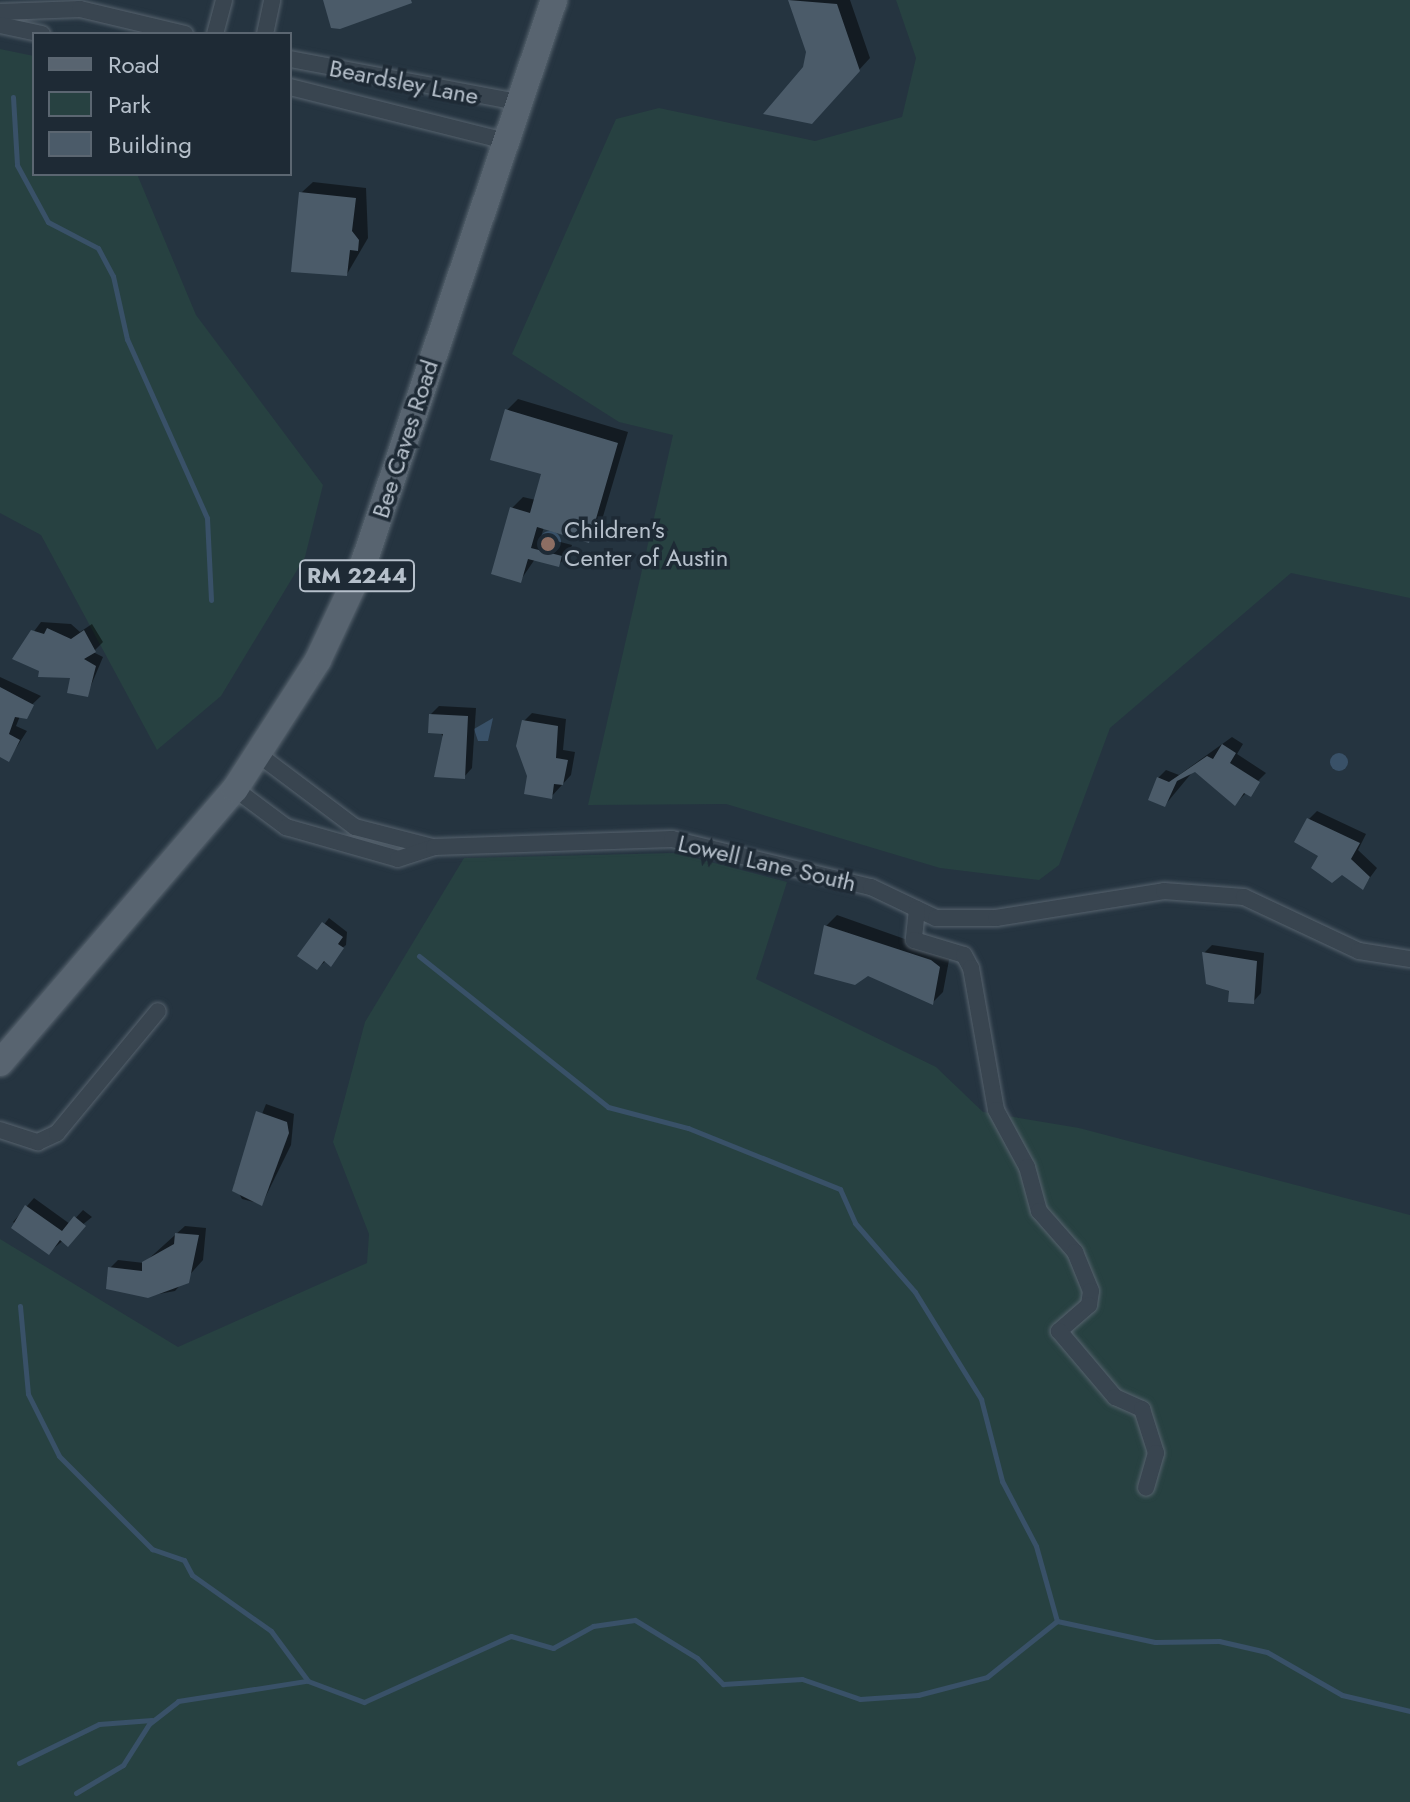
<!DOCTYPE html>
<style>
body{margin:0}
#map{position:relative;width:1410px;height:1802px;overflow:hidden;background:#253440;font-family:Jost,sans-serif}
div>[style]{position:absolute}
.green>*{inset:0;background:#274141}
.water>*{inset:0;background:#395168}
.round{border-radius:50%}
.shadow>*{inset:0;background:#0007}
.stream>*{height:5px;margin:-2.5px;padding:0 2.5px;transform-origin:2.5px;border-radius:2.5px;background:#395168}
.building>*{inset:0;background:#4b5b69}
.roads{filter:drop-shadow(0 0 2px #57636e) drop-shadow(0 0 2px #57636e)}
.street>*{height:16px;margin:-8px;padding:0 8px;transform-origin:8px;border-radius:8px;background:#394550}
.primary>*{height:26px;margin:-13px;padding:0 13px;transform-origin:13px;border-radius:13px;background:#586470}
.dots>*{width:22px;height:22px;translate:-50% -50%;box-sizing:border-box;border:4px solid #1e2a35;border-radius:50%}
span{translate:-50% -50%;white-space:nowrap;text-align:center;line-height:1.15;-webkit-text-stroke:7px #1e2a35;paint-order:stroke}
.shield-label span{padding:2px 6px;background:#1e2a35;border:2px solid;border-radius:6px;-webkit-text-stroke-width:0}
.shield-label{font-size:22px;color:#b6c0cb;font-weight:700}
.street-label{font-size:24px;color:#b6c0cb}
.poi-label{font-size:24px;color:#b6c0cb}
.left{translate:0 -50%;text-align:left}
.legend{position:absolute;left:32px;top:32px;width:260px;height:144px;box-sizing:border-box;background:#1e2a35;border:2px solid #5b6671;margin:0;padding:10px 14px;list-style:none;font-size:24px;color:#b6c0cb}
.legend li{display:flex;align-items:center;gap:16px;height:40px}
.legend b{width:40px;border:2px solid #5b6671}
</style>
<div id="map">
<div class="green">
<div style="clip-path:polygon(896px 0,1410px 0,1410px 598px,1291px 573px,1110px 728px,1059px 865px,1039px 880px,940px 868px,726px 804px,588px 805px,673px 435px,619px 422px,512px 354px,616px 119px,659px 108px,815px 141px,902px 117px,916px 58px)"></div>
<div style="clip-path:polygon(0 49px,34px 56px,34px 174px,137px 174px,196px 315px,323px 485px,305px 557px,221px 696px,157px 750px,41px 535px,0 513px)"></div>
<div style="clip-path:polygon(676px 853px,787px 882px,756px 979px,936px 1067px,983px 1112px,1079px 1128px,1410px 1215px,1410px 1802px,0 1802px,0 1239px,178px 1347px,367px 1263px,369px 1234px,333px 1142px,365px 1022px,464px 858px)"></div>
</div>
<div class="water">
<div class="round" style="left:539px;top:531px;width:22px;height:22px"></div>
<div style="clip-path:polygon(493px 718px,488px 741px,478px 741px,474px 729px)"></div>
<div class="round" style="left:1330px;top:753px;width:18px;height:18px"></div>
</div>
<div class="shadow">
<div style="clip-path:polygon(790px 0,850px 0,870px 58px,811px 122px,766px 112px,804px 68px,808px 51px)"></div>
<div style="clip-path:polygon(313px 182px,366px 188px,368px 238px,347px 274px,301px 193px)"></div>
<div style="clip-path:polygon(518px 399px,628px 432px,599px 530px,588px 541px,544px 527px,541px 537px,572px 545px,569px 554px,558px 565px,535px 559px,520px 581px,512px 508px,523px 497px,536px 500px,543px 473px,507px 410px)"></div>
<div style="clip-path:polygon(41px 622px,71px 624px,80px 632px,92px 624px,103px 642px,93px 652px,103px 657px,87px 695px,73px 676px,14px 658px)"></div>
<div style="clip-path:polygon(0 677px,41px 696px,20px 716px,16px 726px,27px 731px,9px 759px,0 756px)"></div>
<div style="clip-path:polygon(439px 706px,476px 708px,472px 768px,464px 777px,431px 714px)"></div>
<div style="clip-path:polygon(532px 713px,566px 719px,563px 750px,575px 752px,571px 775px,551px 797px,529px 775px,524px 721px)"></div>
<div style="clip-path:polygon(1232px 737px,1243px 744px,1237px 754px,1266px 773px,1235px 804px,1195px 769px,1165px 805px,1158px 778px,1166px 770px,1179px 775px)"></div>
<div style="clip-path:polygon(1317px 811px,1366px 834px,1358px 850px,1377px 868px,1363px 887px,1321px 855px,1309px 819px)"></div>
<div style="clip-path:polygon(837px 915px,950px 955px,943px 992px,932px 1003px,868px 974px,817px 973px,826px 926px)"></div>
<div style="clip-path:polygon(329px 918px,347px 932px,346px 945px,317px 968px,300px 956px)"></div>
<div style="clip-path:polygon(1212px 945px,1264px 953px,1261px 993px,1253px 1002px,1208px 982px,1204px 953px)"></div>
<div style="clip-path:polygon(266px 1104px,294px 1114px,291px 1145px,262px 1204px,242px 1199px,234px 1184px)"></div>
<div style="clip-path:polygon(34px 1198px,70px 1224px,83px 1210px,92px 1217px,49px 1252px,13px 1222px)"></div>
<div style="clip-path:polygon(185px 1226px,206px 1228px,203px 1260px,175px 1291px,148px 1296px,110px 1268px,118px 1260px,144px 1263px)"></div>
</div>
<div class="stream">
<div style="left:13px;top:97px;width:68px;rotate:86.6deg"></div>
<div style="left:17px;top:165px;width:65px;rotate:61.5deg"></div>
<div style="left:48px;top:222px;width:56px;rotate:27.5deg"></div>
<div style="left:98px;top:248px;width:32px;rotate:62deg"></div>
<div style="left:113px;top:276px;width:65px;rotate:77.5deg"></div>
<div style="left:127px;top:339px;width:196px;rotate:65.9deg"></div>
<div style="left:207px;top:518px;width:82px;rotate:87.2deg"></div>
<div style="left:419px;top:956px;width:242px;rotate:38.6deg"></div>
<div style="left:608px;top:1107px;width:83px;rotate:14.7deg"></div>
<div style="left:688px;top:1128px;width:164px;rotate:21.9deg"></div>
<div style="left:840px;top:1189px;width:37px;rotate:66deg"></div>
<div style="left:855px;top:1223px;width:91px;rotate:49deg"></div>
<div style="left:915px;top:1292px;width:126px;rotate:58.3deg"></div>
<div style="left:981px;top:1399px;width:85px;rotate:75.6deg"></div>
<div style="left:1002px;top:1481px;width:73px;rotate:62.4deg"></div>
<div style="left:1036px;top:1546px;width:78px;rotate:74.4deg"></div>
<div style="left:1057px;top:1621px;width:100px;rotate:12.1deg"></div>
<div style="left:1155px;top:1642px;width:64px;rotate:-0.9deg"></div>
<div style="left:1219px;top:1641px;width:49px;rotate:12.9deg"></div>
<div style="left:1267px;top:1652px;width:86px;rotate:29.8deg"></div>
<div style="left:1342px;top:1695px;width:70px;rotate:13.2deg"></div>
<div style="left:20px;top:1306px;width:88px;rotate:84.8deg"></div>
<div style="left:28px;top:1394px;width:69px;rotate:63.4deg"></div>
<div style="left:59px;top:1456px;width:132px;rotate:45deg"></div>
<div style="left:152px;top:1549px;width:34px;rotate:19deg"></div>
<div style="left:184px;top:1560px;width:17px;rotate:62deg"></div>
<div style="left:192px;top:1575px;width:97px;rotate:35.3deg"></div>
<div style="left:271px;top:1631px;width:62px;rotate:53.5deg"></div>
<div style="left:308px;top:1681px;width:60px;rotate:20.6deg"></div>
<div style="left:364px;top:1702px;width:161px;rotate:-24.2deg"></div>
<div style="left:511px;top:1636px;width:44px;rotate:15.9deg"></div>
<div style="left:553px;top:1648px;width:46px;rotate:-28.8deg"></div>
<div style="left:593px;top:1626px;width:42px;rotate:-8.1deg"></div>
<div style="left:635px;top:1620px;width:73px;rotate:31.5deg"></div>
<div style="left:697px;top:1658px;width:37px;rotate:45deg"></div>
<div style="left:723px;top:1684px;width:79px;rotate:-3.6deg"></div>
<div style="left:802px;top:1679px;width:61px;rotate:19deg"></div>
<div style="left:860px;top:1699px;width:58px;rotate:-3.9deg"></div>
<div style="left:918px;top:1695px;width:71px;rotate:-14.6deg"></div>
<div style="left:987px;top:1677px;width:90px;rotate:-38.7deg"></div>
<div style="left:19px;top:1763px;width:89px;rotate:-26deg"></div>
<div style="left:99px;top:1724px;width:53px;rotate:-4.3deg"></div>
<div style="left:76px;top:1793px;width:55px;rotate:-30.8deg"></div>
<div style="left:123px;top:1765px;width:49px;rotate:-57.6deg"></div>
<div style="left:149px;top:1724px;width:37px;rotate:-38deg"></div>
<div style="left:178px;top:1701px;width:130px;rotate:-8.9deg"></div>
</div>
<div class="building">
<div style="clip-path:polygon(323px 0,411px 0,412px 3px,340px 29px,331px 28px)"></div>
<div style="clip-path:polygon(788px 0,837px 4px,860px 71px,812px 124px,763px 114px,803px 67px,806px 52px)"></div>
<div style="clip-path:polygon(299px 192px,356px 198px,352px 231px,359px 240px,358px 251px,350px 250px,347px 276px,291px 272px)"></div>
<div style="clip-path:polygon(505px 409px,618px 443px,589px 543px,537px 527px,531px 548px,562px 556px,559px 567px,528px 559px,521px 583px,491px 574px,510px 507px,530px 513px,541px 474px,490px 460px)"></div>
<div style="clip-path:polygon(47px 628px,71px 639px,84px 630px,96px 652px,84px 659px,96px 666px,88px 697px,67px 693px,70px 678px,38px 677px,39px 671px,12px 659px,31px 630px,44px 634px)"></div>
<div style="clip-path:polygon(0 687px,34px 705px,27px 719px,15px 717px,9px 734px,20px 740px,9px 762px,0 757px)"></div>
<div style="clip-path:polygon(429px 714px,468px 716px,465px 779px,434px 777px,443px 734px,428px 733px)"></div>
<div style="clip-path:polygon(522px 720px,558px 726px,556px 758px,568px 760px,563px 785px,554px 784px,552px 799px,524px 794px,527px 776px,516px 746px)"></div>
<div style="clip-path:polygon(1222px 744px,1236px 753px,1230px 763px,1260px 782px,1251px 797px,1244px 793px,1235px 806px,1195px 772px,1177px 781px,1165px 807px,1148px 800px,1157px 777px,1169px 782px,1207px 756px,1213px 759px)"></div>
<div style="clip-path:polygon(1307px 818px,1360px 843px,1351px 859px,1370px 877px,1363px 890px,1342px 875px,1332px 883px,1311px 868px,1318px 856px,1294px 842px)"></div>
<div style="clip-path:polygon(322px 922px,343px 937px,338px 944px,344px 948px,331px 967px,324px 961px,317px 970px,297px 956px)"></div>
<div style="clip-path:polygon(824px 925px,931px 960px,940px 967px,933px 1005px,868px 976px,855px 985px,814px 974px)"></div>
<div style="clip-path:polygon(1202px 952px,1257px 961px,1254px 1004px,1228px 1002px,1229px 991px,1206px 984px)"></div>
<div style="clip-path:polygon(256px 1111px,287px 1122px,289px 1133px,262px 1206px,232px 1191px)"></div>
<div style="clip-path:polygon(25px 1205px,62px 1231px,74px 1216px,86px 1226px,68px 1247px,60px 1240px,49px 1255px,11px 1228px)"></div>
<div style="clip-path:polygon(175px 1233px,199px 1235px,189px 1283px,148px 1298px,106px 1289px,108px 1267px,142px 1271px,142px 1262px,174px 1244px)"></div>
</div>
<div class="roads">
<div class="street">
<div style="left:0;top:12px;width:80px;rotate:-2.1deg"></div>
<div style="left:80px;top:9px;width:108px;rotate:13.4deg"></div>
<div style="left:0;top:25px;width:43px;rotate:12.1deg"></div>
<div style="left:215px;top:34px;width:35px;rotate:-75deg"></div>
<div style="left:265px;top:34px;width:35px;rotate:-78deg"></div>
<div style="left:290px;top:59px;width:232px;rotate:10.7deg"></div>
<div style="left:290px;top:87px;width:222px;rotate:14.1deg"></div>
<div style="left:259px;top:755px;width:120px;rotate:36.9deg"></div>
<div style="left:355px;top:827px;width:81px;rotate:14.4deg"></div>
<div style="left:235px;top:789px;width:64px;rotate:36.7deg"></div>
<div style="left:286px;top:827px;width:116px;rotate:15.9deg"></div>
<div style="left:398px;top:859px;width:38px;rotate:-18deg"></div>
<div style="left:434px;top:847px;width:238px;rotate:-1.9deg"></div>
<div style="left:672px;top:839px;width:205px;rotate:13.6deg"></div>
<div style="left:871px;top:887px;width:72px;rotate:25.5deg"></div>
<div style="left:936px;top:918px;width:60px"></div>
<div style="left:996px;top:918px;width:170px;rotate:-9.1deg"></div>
<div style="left:1164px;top:891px;width:80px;rotate:4.3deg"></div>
<div style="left:1244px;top:897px;width:127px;rotate:25.2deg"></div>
<div style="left:1359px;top:951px;width:52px;rotate:8.9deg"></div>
<div style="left:917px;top:909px;width:31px;rotate:96deg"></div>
<div style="left:914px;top:940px;width:52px;rotate:16.7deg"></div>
<div style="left:964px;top:955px;width:15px;rotate:62deg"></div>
<div style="left:971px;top:968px;width:144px;rotate:80deg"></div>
<div style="left:996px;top:1110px;width:65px;rotate:61.5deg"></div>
<div style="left:1027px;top:1167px;width:46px;rotate:74.7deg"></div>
<div style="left:1039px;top:1211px;width:55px;rotate:48.7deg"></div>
<div style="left:1075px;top:1252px;width:42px;rotate:67.7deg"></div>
<div style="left:1091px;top:1291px;width:14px;rotate:98deg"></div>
<div style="left:1089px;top:1305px;width:40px;rotate:139deg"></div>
<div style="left:1059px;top:1331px;width:87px;rotate:49.7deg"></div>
<div style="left:1115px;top:1397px;width:30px;rotate:24deg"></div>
<div style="left:1142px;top:1409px;width:46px;rotate:72.3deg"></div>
<div style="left:1156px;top:1453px;width:36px;rotate:106deg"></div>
<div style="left:0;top:1130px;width:40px;rotate:18deg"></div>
<div style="left:38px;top:1142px;width:21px;rotate:-25deg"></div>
<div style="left:57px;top:1133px;width:158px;rotate:-50.4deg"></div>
</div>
<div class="primary">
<div style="left:0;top:1063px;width:361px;rotate:-49.4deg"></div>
<div style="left:235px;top:789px;width:153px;rotate:-57.2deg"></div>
<div style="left:318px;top:660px;width:108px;rotate:-64.9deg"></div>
<div style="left:364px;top:562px;width:593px;rotate:-71.32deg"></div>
</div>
</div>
<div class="dots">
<div style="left:548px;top:544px;background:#8d6e63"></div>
</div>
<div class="shield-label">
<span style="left:357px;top:576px">RM 2244</span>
</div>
<div class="street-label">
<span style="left:404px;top:82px;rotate:11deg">Beardsley Lane</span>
<span style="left:405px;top:439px;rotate:-72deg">Bee Caves Road</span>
<span style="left:767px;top:863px;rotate:13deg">Lowell Lane South</span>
</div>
<div class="poi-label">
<span class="left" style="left:564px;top:544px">Children's<br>Center of Austin</span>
</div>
<ul class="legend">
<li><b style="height:10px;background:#586470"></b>Road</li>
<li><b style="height:22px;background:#274141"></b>Park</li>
<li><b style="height:22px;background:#4b5b69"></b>Building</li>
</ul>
</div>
